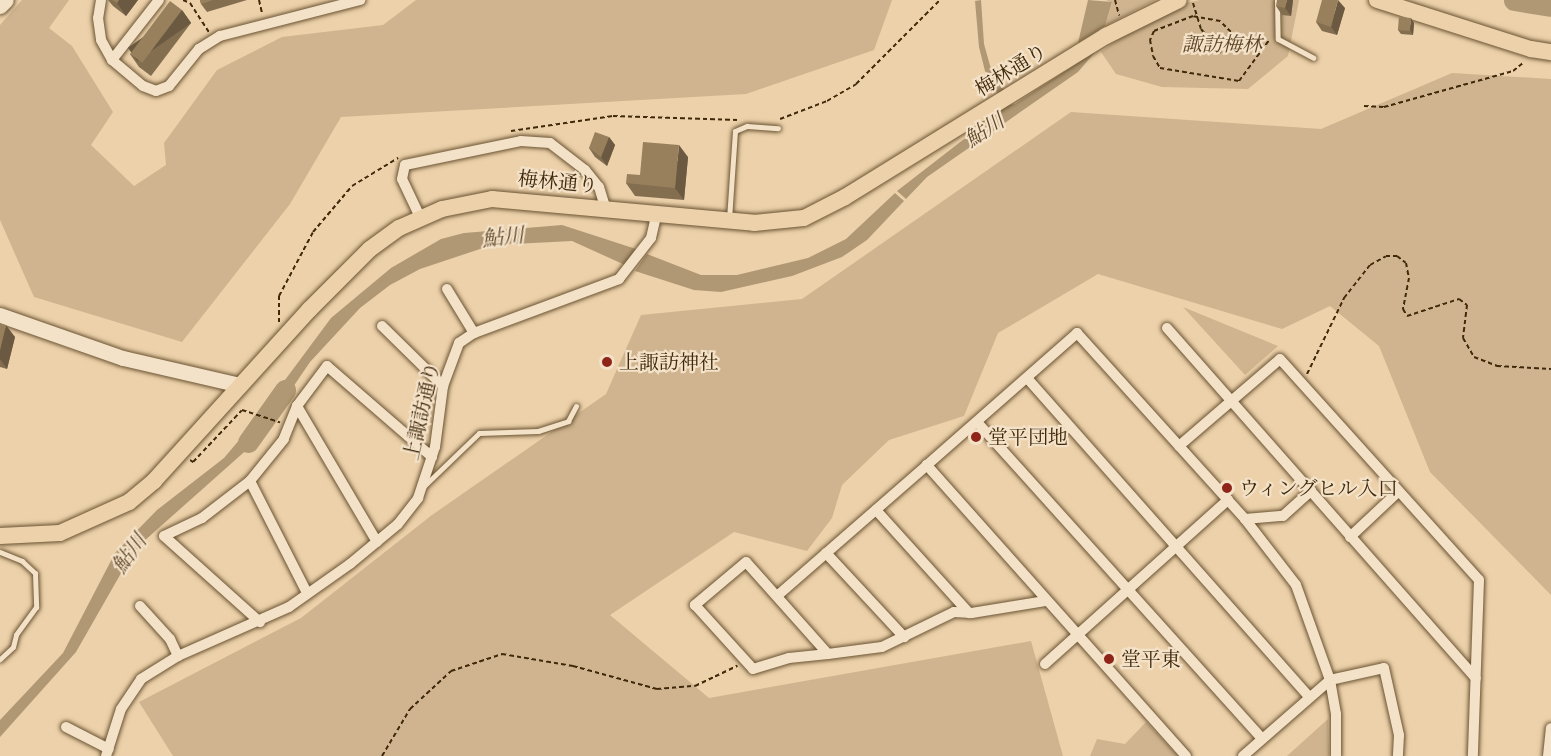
<!DOCTYPE html>
<meta charset="utf-8">
<style>
body{margin:0}
#map{position:relative;width:1551px;height:756px;overflow:hidden;background:#ecd1aa;font-family:Cardo,"Noto Serif JP",serif}
div>[style]{position:absolute}
.green>*{inset:0;background:#cfb48f}
.water>*{inset:0;background:#b19874}
.river>*{height:21px;margin:-10.5px;padding:0 10.5px;transform-origin:10.5px;border-radius:10.5px;background:#b19874}
.path>*{height:2px;margin-top:-1px;transform-origin:0;background:repeating-linear-gradient(90deg,#3f290a 0 4.5px,transparent 0 7.5px)}
.roads{filter:drop-shadow(0 0 2px #6a5332) drop-shadow(0 0 2px #6a5332)}
.lane>*{height:5px;margin:-2.5px;padding:0 2.5px;transform-origin:2.5px;border-radius:2.5px;background:#f3e1c8}
.street>*{height:10px;margin:-5px;padding:0 5px;transform-origin:5px;border-radius:5px;background:#f3e1c8}
.secondary>*{height:15px;margin:-7.5px;padding:0 7.5px;transform-origin:7.5px;border-radius:7.5px;background:#f3e1c8}
.primary>*{height:16px;margin:-8px;padding:0 8px;transform-origin:8px;border-radius:8px;background:#ecd1aa}
.wall>*{inset:0;background:#846e50}
.shaded-wall>*{inset:0;background:#6b5a41;transform-origin:0 0}
.building>*{inset:0;background:#99805d;transform-origin:0 0}
.dots>*{width:16px;height:16px;translate:-50% -50%;box-sizing:border-box;border:3px solid #f3e1c8;border-radius:50%}
span{translate:-50% -50%;white-space:nowrap;text-align:center;line-height:1.15;-webkit-text-stroke:4.5px #f3e1c8;paint-order:stroke}
.park-label{font-size:20px;color:#5c4525;font-style:italic}
.street-label{font-size:20px;color:#3f290a}
.poi-label{font-size:20px;color:#3f290a}
.left{translate:0 -50%;text-align:left}
.water-label{font-size:21px;color:#614a2a;font-style:italic}
</style>
<div id="map">
<div class="green">
<div style="clip-path:polygon(22px 0,69px 0,49px 28px,72px 46px,113px 112px,91px 145px,134px 186px,166px 165px,164px 143px,217px 70px,282px 37px,383px 25px,416px 0,892px 0,874px 50px,746px 94px,341px 117px,290px 204px,182px 342px,34px 297px,0 220px,0 25px)"></div>
<div style="clip-path:polygon(1106px 0,1155px 0,1105px 26px,1112px 3px)"></div>
<div style="clip-path:polygon(1200px 0,1299px 0,1288px 56px,1248px 89px,1162px 87px,1116px 74px,1101px 52px,1129px 31px,1186px 3px)"></div>
<div style="clip-path:polygon(1452px 73px,1551px 79px,1551px 595px,1430px 472px,1379px 346px,1330px 306px,1282px 329px,1098px 274px,998px 333px,964px 416px,889px 440px,842px 485px,832px 518px,807px 551px,734px 532px,610px 615px,709px 698px,1031px 641px,1063px 756px,173px 756px,139px 702px,301px 618px,432px 515px,606px 394px,641px 315px,802px 299px,1071px 112px,1321px 129px)"></div>
<div style="clip-path:polygon(1183px 307px,1278px 346px,1245px 375px)"></div>
<div style="clip-path:polygon(1328px 719px,1329px 756px,1287px 756px)"></div>
<div style="clip-path:polygon(1146px 722px,1178px 756px,1090px 756px,1097px 739px,1125px 744px)"></div>
</div>
<div class="water">
<div style="clip-path:polygon(981px 0,984px 44px,991px 69px,1004px 90px,998px 94px,985px 71px,979px 47px,975px 1px)"></div>
<div style="clip-path:polygon(1088px 0,1112px 2px,1105px 26px,1078px 43px)"></div>
<div style="clip-path:polygon(1096px 51px,1078px 72px,927px 177px,906px 199px,897px 191px,1008px 105px,1015px 104px)"></div>
<div style="clip-path:polygon(895px 193px,904px 201px,867px 240px,842px 257px,792px 276px,721px 292px,694px 290px,635px 271px,647px 254px,701px 275px,737px 275px,808px 258px,846px 239px)"></div>
<div style="clip-path:polygon(562px 225px,636px 249px,625px 265px,572px 241px,492px 245px,420px 269px,390px 285px,360px 308px,310px 362px,274px 415px,262px 411px,331px 318px,391px 268px,441px 239px,464px 233px)"></div>
<div style="clip-path:polygon(258px 418px,271px 421px,260px 438px,143px 542px,128px 561px,76px 652px,0 737px,0 720px,63px 653px,115px 553px,157px 510px,224px 458px)"></div>
</div>
<div class="river">
<div style="left:1514px;top:0;width:37px;rotate:9deg"></div>
<div style="left:248px;top:442px;width:64px;rotate:-54.6deg"></div>
</div>
<div class="path">
<div style="left:183px;top:0;width:8px;rotate:23deg"></div>
<div style="left:190px;top:3px;width:35px;rotate:57deg"></div>
<div style="left:259px;top:0;width:13px;rotate:77deg"></div>
<div style="left:1115px;top:0;width:16px;rotate:75deg"></div>
<div style="left:1193px;top:3px;width:27px;rotate:73deg"></div>
<div style="left:1201px;top:29px;width:31px;rotate:50deg"></div>
<div style="left:1231px;top:32px;width:16px;rotate:-135deg"></div>
<div style="left:1220px;top:21px;width:27px;rotate:-170deg"></div>
<div style="left:1193px;top:16px;width:42px;rotate:159deg"></div>
<div style="left:1154px;top:31px;width:10px;rotate:114deg"></div>
<div style="left:1150px;top:40px;width:16px;rotate:79deg"></div>
<div style="left:1153px;top:56px;width:14px;rotate:60deg"></div>
<div style="left:1160px;top:68px;width:80px;rotate:9.3deg"></div>
<div style="left:1239px;top:81px;width:52px;rotate:-53.6deg"></div>
<div style="left:1364px;top:106px;width:20px;rotate:3deg"></div>
<div style="left:1384px;top:107px;width:134px;rotate:-15.6deg"></div>
<div style="left:1513px;top:71px;width:14px;rotate:-39deg"></div>
<div style="left:780px;top:119px;width:50px;rotate:-21deg"></div>
<div style="left:827px;top:101px;width:34px;rotate:-30deg"></div>
<div style="left:856px;top:84px;width:119px;rotate:-45deg"></div>
<div style="left:511px;top:131px;width:103px;rotate:-8.4deg"></div>
<div style="left:613px;top:116px;width:125px;rotate:1.8deg"></div>
<div style="left:279px;top:322px;width:26px;rotate:-90deg"></div>
<div style="left:279px;top:296px;width:72px;rotate:-62deg"></div>
<div style="left:313px;top:232px;width:60px;rotate:-49.7deg"></div>
<div style="left:352px;top:186px;width:54px;rotate:-31.3deg"></div>
<div style="left:1307px;top:374px;width:85px;rotate:-64deg"></div>
<div style="left:1344px;top:298px;width:42px;rotate:-51.8deg"></div>
<div style="left:1370px;top:265px;width:18px;rotate:-29deg"></div>
<div style="left:1386px;top:256px;width:11px"></div>
<div style="left:1397px;top:256px;width:11px;rotate:38deg"></div>
<div style="left:1406px;top:263px;width:15px;rotate:79deg"></div>
<div style="left:1409px;top:278px;width:32px;rotate:101deg"></div>
<div style="left:1403px;top:309px;width:8px;rotate:60deg"></div>
<div style="left:1407px;top:316px;width:55px;rotate:-18.1deg"></div>
<div style="left:1459px;top:299px;width:10px;rotate:37deg"></div>
<div style="left:1467px;top:305px;width:33px;rotate:97deg"></div>
<div style="left:1463px;top:338px;width:22px;rotate:60deg"></div>
<div style="left:1474px;top:357px;width:25px;rotate:21deg"></div>
<div style="left:1497px;top:366px;width:54px;rotate:3.2deg"></div>
<div style="left:190px;top:460px;width:4px;rotate:34deg"></div>
<div style="left:193px;top:462px;width:71px;rotate:-46.7deg"></div>
<div style="left:242px;top:410px;width:40px;rotate:18deg"></div>
<div style="left:382px;top:756px;width:55px;rotate:-59.2deg"></div>
<div style="left:410px;top:709px;width:56px;rotate:-42.8deg"></div>
<div style="left:451px;top:671px;width:54px;rotate:-18.4deg"></div>
<div style="left:502px;top:654px;width:72px;rotate:9.6deg"></div>
<div style="left:573px;top:666px;width:87px;rotate:15.3deg"></div>
<div style="left:657px;top:689px;width:38px;rotate:-5deg"></div>
<div style="left:695px;top:686px;width:47px;rotate:-25.5deg"></div>
</div>
<div class="roads">
<div class="lane">
<div style="left:1277px;top:0;width:39px;rotate:89deg"></div>
<div style="left:1278px;top:39px;width:40px;rotate:28deg"></div>
<div style="left:729px;top:219px;width:88px;rotate:-86.1deg"></div>
<div style="left:735px;top:131px;width:13px;rotate:-23deg"></div>
<div style="left:747px;top:126px;width:31px;rotate:4deg"></div>
<div style="left:424px;top:486px;width:76px;rotate:-43.9deg"></div>
<div style="left:479px;top:433px;width:59px;rotate:-1.9deg"></div>
<div style="left:538px;top:431px;width:32px;rotate:-18deg"></div>
<div style="left:568px;top:421px;width:17px;rotate:-62deg"></div>
<div style="left:0;top:552px;width:24px;rotate:22deg"></div>
<div style="left:22px;top:561px;width:18px;rotate:43deg"></div>
<div style="left:35px;top:573px;width:34px;rotate:88deg"></div>
<div style="left:36px;top:607px;width:34px;rotate:126deg"></div>
<div style="left:16px;top:635px;width:12px;rotate:104deg"></div>
<div style="left:13px;top:647px;width:18px;rotate:137deg"></div>
</div>
<div class="street">
<div style="left:101px;top:0;width:18px;rotate:99deg"></div>
<div style="left:98px;top:18px;width:22px;rotate:82deg"></div>
<div style="left:101px;top:40px;width:23px;rotate:61deg"></div>
<div style="left:112px;top:60px;width:40px;rotate:40deg"></div>
<div style="left:143px;top:86px;width:14px;rotate:21deg"></div>
<div style="left:156px;top:91px;width:14px;rotate:-21deg"></div>
<div style="left:169px;top:86px;width:48px;rotate:-51deg"></div>
<div style="left:199px;top:49px;width:25px;rotate:-32deg"></div>
<div style="left:220px;top:36px;width:145px;rotate:-14.4deg"></div>
<div style="left:112px;top:60px;width:76px;rotate:-51.9deg"></div>
<div style="left:421px;top:219px;width:44px;rotate:-115.4deg"></div>
<div style="left:402px;top:179px;width:14px;rotate:-78deg"></div>
<div style="left:405px;top:165px;width:118px;rotate:-11.7deg"></div>
<div style="left:521px;top:141px;width:29px;rotate:4deg"></div>
<div style="left:550px;top:143px;width:44px;rotate:37.6deg"></div>
<div style="left:585px;top:170px;width:22px;rotate:51deg"></div>
<div style="left:599px;top:187px;width:21px;rotate:73deg"></div>
<div style="left:447px;top:289px;width:52px;rotate:58.5deg"></div>
<div style="left:382px;top:326px;width:86px;rotate:44.5deg"></div>
<div style="left:1167px;top:328px;width:467px;rotate:48.6deg"></div>
<div style="left:1027px;top:378px;width:426px;rotate:48.5deg"></div>
<div style="left:297px;top:406px;width:35px;rotate:112deg"></div>
<div style="left:284px;top:439px;width:54px;rotate:129deg"></div>
<div style="left:250px;top:481px;width:126px;rotate:63deg"></div>
<div style="left:977px;top:422px;width:426px;rotate:48deg"></div>
<div style="left:1179px;top:446px;width:133px;rotate:-40.7deg"></div>
<div style="left:1280px;top:359px;width:297px;rotate:48deg"></div>
<div style="left:1479px;top:580px;width:176px;rotate:92deg"></div>
<div style="left:250px;top:481px;width:61px;rotate:142.4deg"></div>
<div style="left:202px;top:518px;width:42px;rotate:154.7deg"></div>
<div style="left:164px;top:536px;width:129px;rotate:41.9deg"></div>
<div style="left:876px;top:510px;width:139px;rotate:47.9deg"></div>
<div style="left:1245px;top:519px;width:38px;rotate:-5deg"></div>
<div style="left:1283px;top:516px;width:38px;rotate:-42deg"></div>
<div style="left:1350px;top:537px;width:67px;rotate:-43.2deg"></div>
<div style="left:377px;top:542px;width:158px;rotate:-120.5deg"></div>
<div style="left:297px;top:406px;width:50px;rotate:-53.1deg"></div>
<div style="left:327px;top:366px;width:139px;rotate:40.9deg"></div>
<div style="left:826px;top:553px;width:115px;rotate:47.1deg"></div>
<div style="left:777px;top:596px;width:199px;rotate:-41.1deg"></div>
<div style="left:140px;top:606px;width:45px;rotate:47.7deg"></div>
<div style="left:170px;top:639px;width:19px;rotate:65deg"></div>
<div style="left:828px;top:654px;width:123px;rotate:-131.7deg"></div>
<div style="left:746px;top:562px;width:67px;rotate:139.9deg"></div>
<div style="left:695px;top:605px;width:86px;rotate:47.8deg"></div>
<div style="left:753px;top:669px;width:38px;rotate:-17deg"></div>
<div style="left:789px;top:658px;width:39px;rotate:-6deg"></div>
<div style="left:828px;top:654px;width:54px;rotate:-7.4deg"></div>
<div style="left:882px;top:647px;width:80px;rotate:-25.9deg"></div>
<div style="left:954px;top:612px;width:18px;rotate:3deg"></div>
<div style="left:972px;top:613px;width:74px;rotate:-9.3deg"></div>
<div style="left:1045px;top:664px;width:246px;rotate:-41.9deg"></div>
<div style="left:66px;top:727px;width:48px;rotate:27.1deg"></div>
<div style="left:106px;top:756px;width:49px;rotate:-72.3deg"></div>
<div style="left:121px;top:709px;width:36px;rotate:-56deg"></div>
<div style="left:141px;top:679px;width:44px;rotate:-31.9deg"></div>
<div style="left:178px;top:656px;width:121px;rotate:-23.8deg"></div>
<div style="left:289px;top:607px;width:75px;rotate:-35.2deg"></div>
<div style="left:350px;top:564px;width:62px;rotate:-39.8deg"></div>
<div style="left:398px;top:524px;width:33px;rotate:-52deg"></div>
<div style="left:418px;top:498px;width:54px;rotate:-71.6deg"></div>
<div style="left:435px;top:447px;width:62px;rotate:-82.5deg"></div>
<div style="left:443px;top:386px;width:46px;rotate:-69.6deg"></div>
<div style="left:459px;top:343px;width:18px;rotate:-34deg"></div>
<div style="left:474px;top:333px;width:155px;rotate:-20.4deg"></div>
<div style="left:619px;top:279px;width:52px;rotate:-52deg"></div>
<div style="left:651px;top:238px;width:26px;rotate:-77deg"></div>
<div style="left:1186px;top:756px;width:390px;rotate:-131.7deg"></div>
<div style="left:927px;top:465px;width:200px;rotate:-41.3deg"></div>
<div style="left:1077px;top:333px;width:251px;rotate:47.9deg"></div>
<div style="left:1245px;top:519px;width:83px;rotate:52.3deg"></div>
<div style="left:1296px;top:585px;width:101px;rotate:70.3deg"></div>
<div style="left:1330px;top:680px;width:35px;rotate:80deg"></div>
<div style="left:1336px;top:714px;width:42px;rotate:90deg"></div>
<div style="left:1243px;top:756px;width:116px;rotate:-41.1deg"></div>
<div style="left:1330px;top:680px;width:55px;rotate:-12.5deg"></div>
<div style="left:1384px;top:668px;width:69px;rotate:77.4deg"></div>
<div style="left:1399px;top:735px;width:21px;rotate:93deg"></div>
<div style="left:1548px;top:756px;width:28px;rotate:-84deg"></div>
</div>
<div class="secondary">
<div style="left:0;top:6px;width:8px;rotate:-45deg"></div>
<div style="left:0;top:315px;width:130px;rotate:19.3deg"></div>
<div style="left:123px;top:358px;width:120px;rotate:13deg"></div>
</div>
<div class="primary">
<div style="left:1377px;top:0;width:162px;rotate:17.7deg"></div>
<div style="left:1531px;top:49px;width:20px;rotate:9deg"></div>
<div style="left:0;top:536px;width:60px;rotate:-2.9deg"></div>
<div style="left:60px;top:533px;width:76px;rotate:-24.2deg"></div>
<div style="left:129px;top:502px;width:33px;rotate:-40deg"></div>
<div style="left:154px;top:481px;width:231px;rotate:-47.8deg"></div>
<div style="left:309px;top:310px;width:86px;rotate:-45deg"></div>
<div style="left:370px;top:249px;width:36px;rotate:-36deg"></div>
<div style="left:399px;top:228px;width:47px;rotate:-23.8deg"></div>
<div style="left:442px;top:209px;width:51px;rotate:-11.3deg"></div>
<div style="left:492px;top:199px;width:263px;rotate:5.2deg"></div>
<div style="left:754px;top:223px;width:50px;rotate:-5.7deg"></div>
<div style="left:804px;top:218px;width:46px;rotate:-27.1deg"></div>
<div style="left:845px;top:197px;width:307px;rotate:-31.7deg"></div>
<div style="left:1106px;top:36px;width:81px;rotate:-26.3deg"></div>
</div>
</div>
<div class="wall">
<div style="clip-path:polygon(108px 0,138px 0,126px 16px,113px 6px)"></div>
<div style="clip-path:polygon(200px 0,247px 0,207px 12px,201px 4px)"></div>
<div style="clip-path:polygon(1293px 0,1291px 16px,1282px 15px,1276px 6px)"></div>
<div style="clip-path:polygon(1345px 8px,1337px 35px,1322px 31px,1316px 22px)"></div>
<div style="clip-path:polygon(182px 10px,191px 23px,151px 76px,139px 67px,130px 54px)"></div>
<div style="clip-path:polygon(1414px 23px,1413px 35px,1401px 34px,1398px 30px)"></div>
<div style="clip-path:polygon(609px 137px,615px 145px,607px 166px,595px 157px,589px 148px)"></div>
<div style="clip-path:polygon(688px 157px,684px 200px,635px 196px,626px 183px,640px 175px)"></div>
<div style="clip-path:polygon(0 323px,15px 337px,7px 369px,0 367px)"></div>
</div>
<div class="shaded-wall">
<div style="clip-path:polygon(119px 0,138px 0,126px 16px,117px 3px)"></div>
<div style="clip-path:polygon(1287px 0,1293px 0,1291px 16px,1285px 8px)"></div>
<div style="clip-path:polygon(1338px 0,1345px 8px,1337px 35px,1331px 27px)"></div>
<div style="left:182px;top:10px;width:16px;height:66px;rotate:55deg"></div>
<div style="clip-path:polygon(1411px 18px,1414px 23px,1413px 35px,1410px 30px)"></div>
<div style="clip-path:polygon(609px 137px,615px 145px,607px 166px,601px 157px)"></div>
<div style="clip-path:polygon(679px 145px,688px 157px,684px 200px,675px 188px)"></div>
<div style="clip-path:polygon(6px 325px,15px 337px,7px 369px,0 359px,0 350px)"></div>
</div>
<div class="building">
<div style="clip-path:polygon(112px 0,119px 0,117px 3px)"></div>
<div style="clip-path:polygon(200px 0,213px 0,201px 4px)"></div>
<div style="clip-path:polygon(1277px 0,1287px 0,1285px 8px,1276px 6px)"></div>
<div style="clip-path:polygon(1322px 0,1338px 0,1331px 27px,1316px 22px)"></div>
<div style="left:170px;top:1px;width:15px;height:66px;rotate:37deg"></div>
<div style="left:1399px;top:17px;width:12px;height:13px;rotate:5deg"></div>
<div style="clip-path:polygon(595px 132px,609px 137px,601px 157px,589px 148px)"></div>
<div style="clip-path:polygon(643px 142px,679px 145px,675px 188px,626px 183px,627px 174px,640px 175px)"></div>
<div style="clip-path:polygon(0 323px,6px 325px,0 350px)"></div>
</div>
<div class="dots">
<div style="left:607px;top:362px;background:#8f2418"></div>
<div style="left:976px;top:437px;background:#8f2418"></div>
<div style="left:1227px;top:488px;background:#8f2418"></div>
<div style="left:1109px;top:659px;background:#8f2418"></div>
</div>
<div class="park-label">
<span style="left:1222px;top:44px">諏訪梅林</span>
</div>
<div class="street-label">
<span style="left:1011px;top:70px;rotate:-32deg">梅林通り</span>
<span style="left:558px;top:182px;rotate:5deg">梅林通り</span>
<span style="left:422px;top:411px;rotate:-77deg">上諏訪通り</span>
</div>
<div class="poi-label">
<span class="left" style="left:619px;top:362px">上諏訪神社</span>
<span class="left" style="left:988px;top:437px">堂平団地</span>
<span class="left" style="left:1239px;top:488px">ウィングヒル入口</span>
<span class="left" style="left:1121px;top:659px">堂平東</span>
</div>
<div class="water-label">
<span style="left:985px;top:131px;rotate:-33deg">鮎川</span>
<span style="left:503px;top:238px;rotate:-6deg">鮎川</span>
<span style="left:130px;top:554px;rotate:-54deg">鮎川</span>
</div>
</div>
